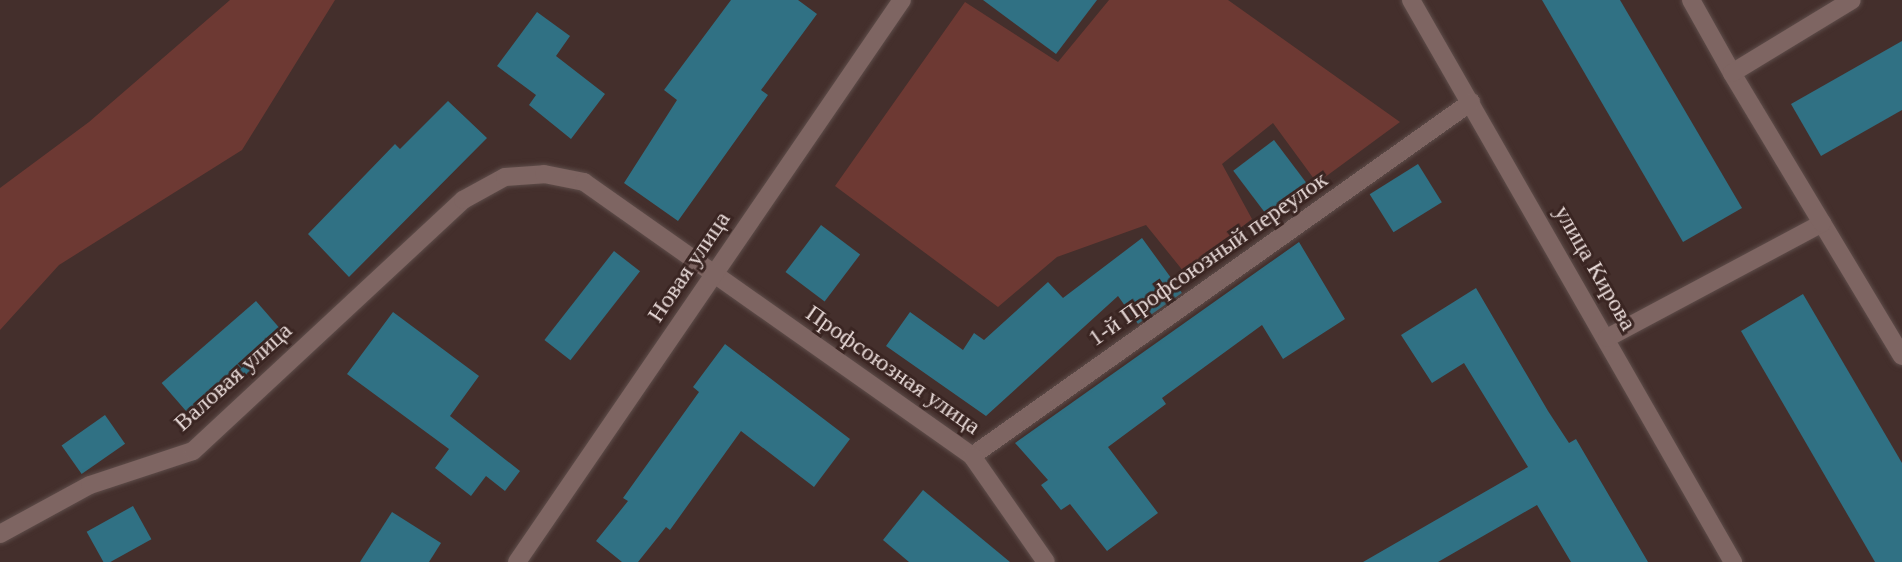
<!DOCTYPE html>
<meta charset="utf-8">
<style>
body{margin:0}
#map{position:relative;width:1902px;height:562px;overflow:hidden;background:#442f2c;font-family:Georgia,serif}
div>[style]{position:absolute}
.green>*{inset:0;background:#6d3933}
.building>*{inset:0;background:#307184;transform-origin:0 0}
.roads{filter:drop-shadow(0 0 2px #5e4d4a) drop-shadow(0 0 2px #5e4d4a)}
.minor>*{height:18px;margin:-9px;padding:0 9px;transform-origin:9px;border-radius:9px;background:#7e6562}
span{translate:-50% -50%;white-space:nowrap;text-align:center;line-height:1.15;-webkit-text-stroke:6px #3a2522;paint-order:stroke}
.street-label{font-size:24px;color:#e5d7d5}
</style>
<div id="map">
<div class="green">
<div style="clip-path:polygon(230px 0,335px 0,242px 150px,59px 265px,0 330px,0 188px,89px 122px)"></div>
<div style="clip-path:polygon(1109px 0,1228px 0,1400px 122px,1317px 183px,1273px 123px,1222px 164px,1252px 219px,1184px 272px,1146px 225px,1057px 257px,998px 307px,835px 186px,965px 2px,1058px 62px)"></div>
</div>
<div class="building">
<div style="clip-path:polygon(731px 0,798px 0,817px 14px,761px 90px,768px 95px,678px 221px,624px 183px,677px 100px,664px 90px)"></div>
<div style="clip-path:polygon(983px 0,1097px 0,1056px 54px)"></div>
<div style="clip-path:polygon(1542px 0,1620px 0,1742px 208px,1683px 242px)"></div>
<div style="clip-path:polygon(537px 12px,570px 36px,556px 56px,605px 94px,571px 139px,529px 105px,536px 95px,497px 66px)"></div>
<div style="clip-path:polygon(1902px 41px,1902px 110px,1821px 156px,1791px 104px)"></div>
<div style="clip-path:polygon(448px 101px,487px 138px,349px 277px,308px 234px,395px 144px,400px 149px)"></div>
<div style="left:1274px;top:140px;width:59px;height:51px;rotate:53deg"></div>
<div style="left:1418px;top:164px;width:45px;height:57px;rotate:58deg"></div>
<div style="left:821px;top:225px;width:49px;height:59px;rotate:37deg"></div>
<div style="clip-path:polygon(1142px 238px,1182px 293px,1138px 324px,1118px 296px,986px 416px,886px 346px,910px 312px,963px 350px,974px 333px,984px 340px,1048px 282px,1063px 298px)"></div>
<div style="clip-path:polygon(1299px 242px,1345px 319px,1283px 359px,1262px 325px,1162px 398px,1166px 404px,1108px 447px,1158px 513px,1107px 551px,1070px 504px,1061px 510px,1041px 485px,1048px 480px,1015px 443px)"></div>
<div style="left:614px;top:251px;width:33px;height:113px;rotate:38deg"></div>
<div style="clip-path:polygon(1476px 288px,1548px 411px,1569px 443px,1576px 439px,1648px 562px,1571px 562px,1537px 505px,1438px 562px,1363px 562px,1528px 467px,1464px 363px,1432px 383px,1401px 335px)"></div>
<div style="clip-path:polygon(1803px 294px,1902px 463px,1902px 562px,1875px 562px,1741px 331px)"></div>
<div style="left:256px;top:301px;width:49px;height:125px;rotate:49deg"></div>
<div style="clip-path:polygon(393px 312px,479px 376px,450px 416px,520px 471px,505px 491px,486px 476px,471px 496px,435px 468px,449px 449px,347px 374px)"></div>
<div style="clip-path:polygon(725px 344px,850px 439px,814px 487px,741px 431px,670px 530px,666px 527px,638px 562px,622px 562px,596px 541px,628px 501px,623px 498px,699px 392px,693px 387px)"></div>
<div style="left:105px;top:415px;width:35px;height:53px;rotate:55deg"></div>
<div style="clip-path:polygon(923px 490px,1010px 562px,909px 562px,883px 540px)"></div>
<div style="left:133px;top:506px;width:38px;height:53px;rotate:61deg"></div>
<div style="clip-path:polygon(392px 512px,441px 543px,429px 562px,360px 562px)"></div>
</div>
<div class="roads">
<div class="minor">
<div style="left:1411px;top:0;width:648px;rotate:60.19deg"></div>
<div style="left:1691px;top:0;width:84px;rotate:60.7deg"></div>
<div style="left:1822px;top:223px;width:155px;rotate:59deg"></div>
<div style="left:1607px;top:338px;width:244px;rotate:-28.1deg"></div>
<div style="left:1822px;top:223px;width:175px;rotate:-121deg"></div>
<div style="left:1732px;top:73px;width:140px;rotate:-31.3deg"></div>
<div style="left:972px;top:456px;width:612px;rotate:-35.35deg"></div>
<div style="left:0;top:534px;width:102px;rotate:-28.6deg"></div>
<div style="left:90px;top:485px;width:108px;rotate:-18.3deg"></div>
<div style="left:193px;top:451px;width:369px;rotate:-42.9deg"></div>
<div style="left:463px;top:200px;width:48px;rotate:-28.7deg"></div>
<div style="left:505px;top:177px;width:39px;rotate:-4deg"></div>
<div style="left:544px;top:174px;width:41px;rotate:11.3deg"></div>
<div style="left:584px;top:182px;width:475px;rotate:35.2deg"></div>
<div style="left:972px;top:456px;width:129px;rotate:55.1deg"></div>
<div style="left:517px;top:562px;width:681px;rotate:-55.59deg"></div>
</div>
</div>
<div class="street-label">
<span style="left:1208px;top:259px;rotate:-35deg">1-й Профсоюзный переулок</span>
<span style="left:689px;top:267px;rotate:-56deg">Новая улица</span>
<span style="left:1595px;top:268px;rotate:60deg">улица Кирова</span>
<span style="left:893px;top:370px;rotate:35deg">Профсоюзная улица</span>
<span style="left:233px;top:377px;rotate:-42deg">Валовая улица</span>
</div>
</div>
